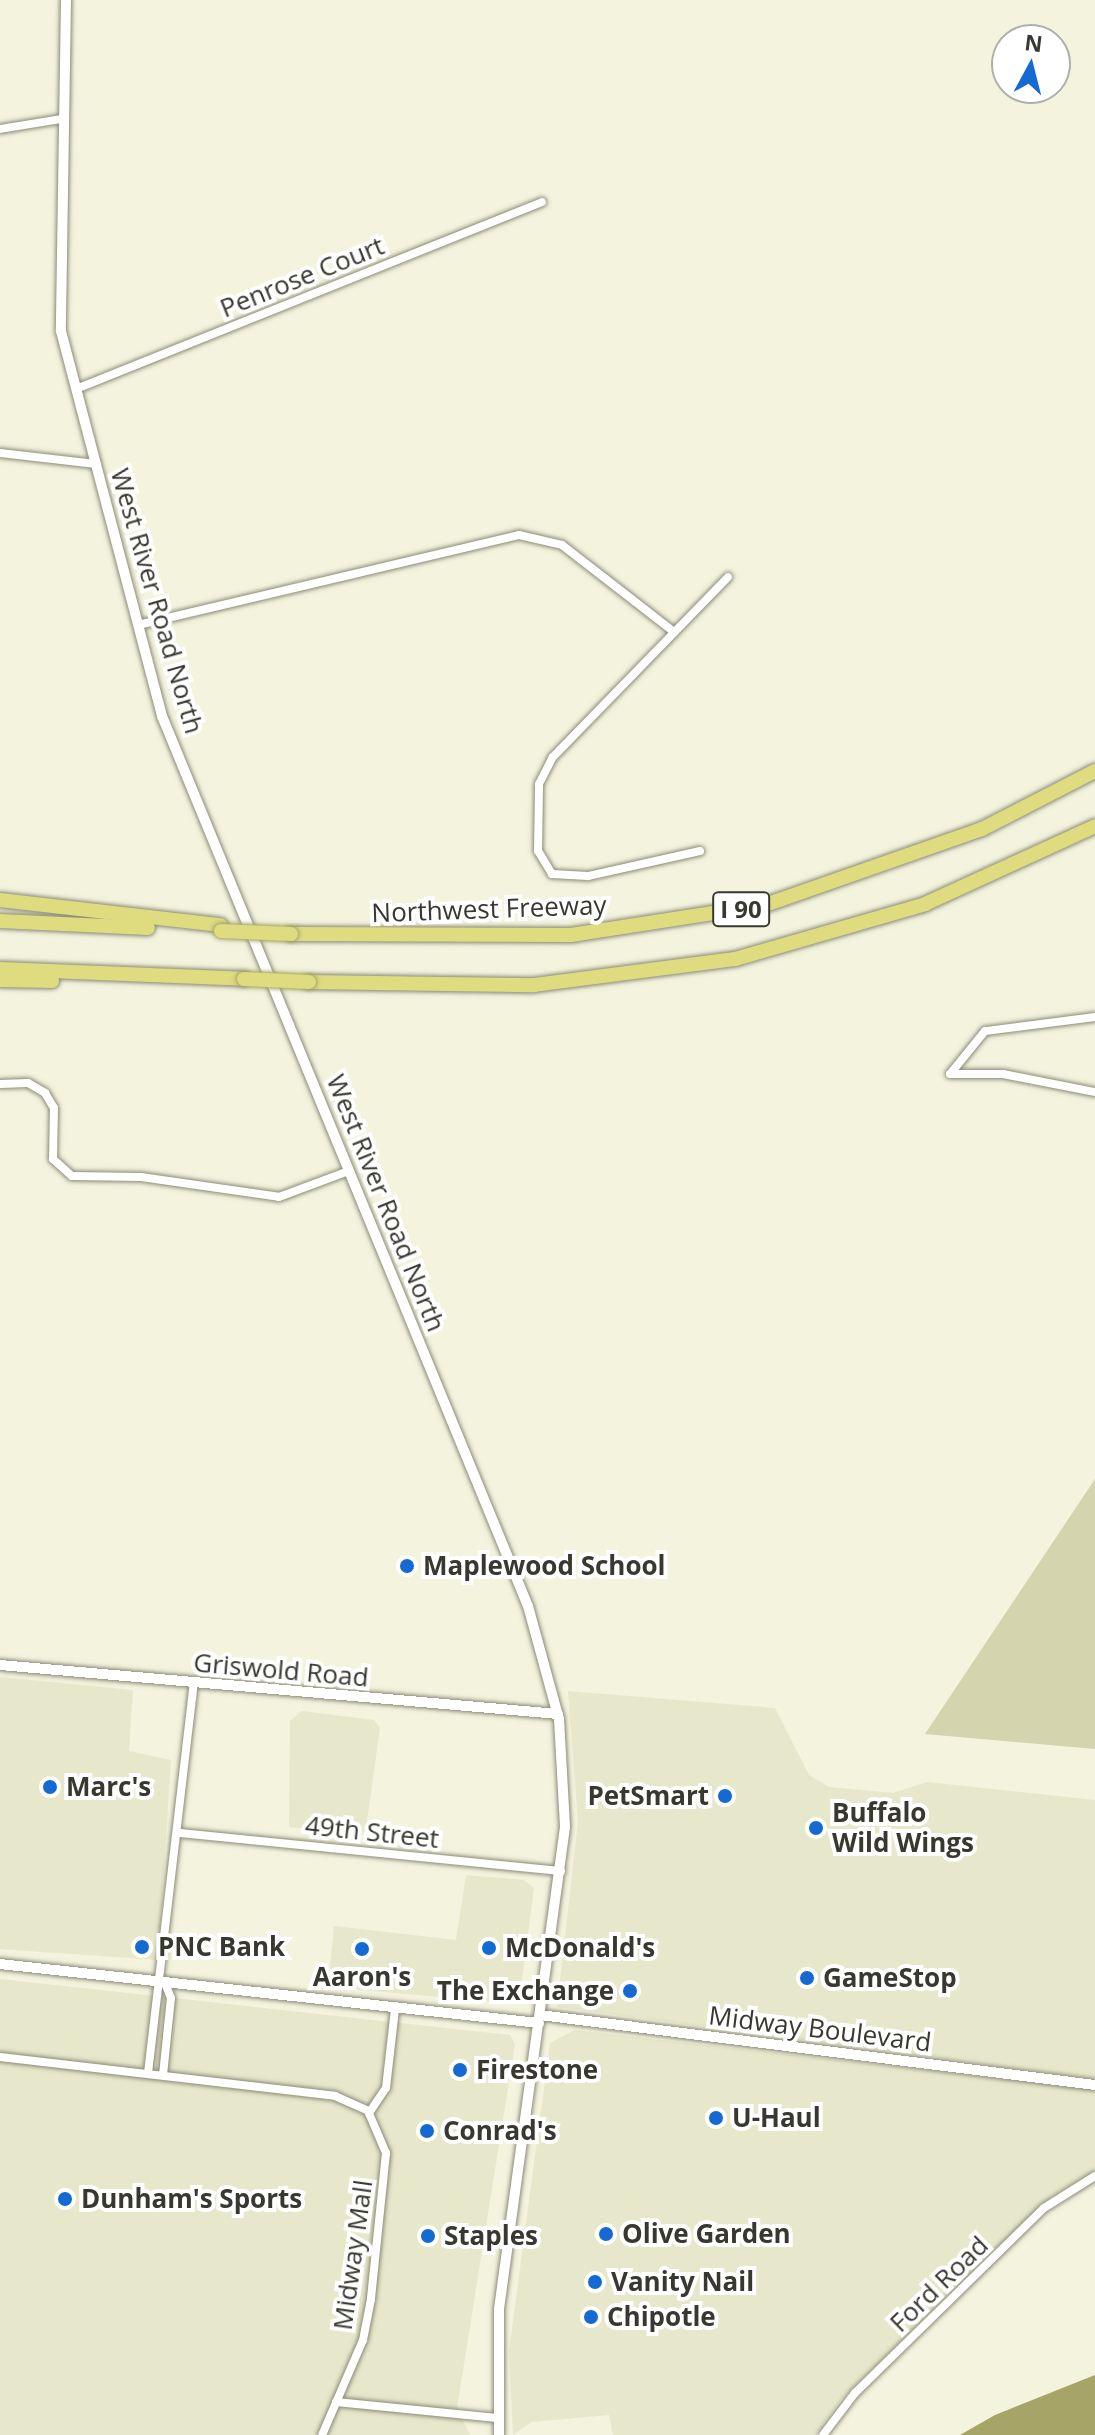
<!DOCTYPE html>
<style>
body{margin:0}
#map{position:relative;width:1095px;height:2435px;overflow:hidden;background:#f3f3de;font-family:"Open Sans",sans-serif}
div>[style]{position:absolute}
.built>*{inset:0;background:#e7e7cb}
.green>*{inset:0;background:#d4d4ae}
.water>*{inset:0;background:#a6a466}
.roads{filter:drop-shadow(0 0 2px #8b8b78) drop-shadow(0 0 2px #8b8b78)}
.minor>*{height:8px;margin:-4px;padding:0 4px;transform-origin:4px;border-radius:4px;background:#fff}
.tertiary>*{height:10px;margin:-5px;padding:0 5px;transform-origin:5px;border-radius:5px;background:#fff}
.motorway>*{height:14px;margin:-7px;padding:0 7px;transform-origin:7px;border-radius:7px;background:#dedc7f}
.bridges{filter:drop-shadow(0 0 2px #a4a363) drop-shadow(0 0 2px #a4a363)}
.motorway-bridge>*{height:14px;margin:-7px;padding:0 7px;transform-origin:7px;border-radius:7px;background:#dedc7f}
.dots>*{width:22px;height:22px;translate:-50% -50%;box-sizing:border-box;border:4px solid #fff;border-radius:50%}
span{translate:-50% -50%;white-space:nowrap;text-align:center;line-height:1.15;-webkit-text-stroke:8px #fff;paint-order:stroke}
.shield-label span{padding:2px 6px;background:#fff;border:2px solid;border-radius:6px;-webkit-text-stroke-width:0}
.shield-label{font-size:24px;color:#383830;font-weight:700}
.street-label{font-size:26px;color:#383830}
.poi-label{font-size:26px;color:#383830;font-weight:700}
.left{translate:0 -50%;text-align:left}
.right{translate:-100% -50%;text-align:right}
.north{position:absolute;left:991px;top:24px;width:80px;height:80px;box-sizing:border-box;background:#fff;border:2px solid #afafac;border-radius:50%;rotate:7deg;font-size:22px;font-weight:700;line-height:32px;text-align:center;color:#383830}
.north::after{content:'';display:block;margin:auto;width:28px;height:36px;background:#1569d3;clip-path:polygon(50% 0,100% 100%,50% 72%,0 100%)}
</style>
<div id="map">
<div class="built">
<div style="clip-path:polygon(0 1677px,133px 1690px,129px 1751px,171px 1760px,158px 1960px,0 1949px)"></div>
<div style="clip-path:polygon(568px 1691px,775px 1708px,809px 1775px,829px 1787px,893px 1793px,927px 1782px,1095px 1800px,1095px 2079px,557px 2007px,578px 1821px)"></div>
<div style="clip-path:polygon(302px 1711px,374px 1720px,380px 1728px,365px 1835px,289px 1827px,290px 1721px)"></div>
<div style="clip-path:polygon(466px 1875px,524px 1880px,534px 1888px,520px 1995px,507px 2003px,328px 1987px,334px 1926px,456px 1940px)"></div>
<div style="clip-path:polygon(0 1979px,510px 2035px,515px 2044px,457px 2408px,470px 2435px,0 2435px)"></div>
<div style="clip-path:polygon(575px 2030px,1095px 2090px,1095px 2171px,1052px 2196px,842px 2398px,815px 2435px,613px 2435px,609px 2415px,531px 2422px,513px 2435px,509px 2351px,550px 2043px)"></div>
</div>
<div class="green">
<div style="clip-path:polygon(1095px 1479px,1095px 1749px,925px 1734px)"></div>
</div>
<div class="water">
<div style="clip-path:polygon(1095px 2375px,1095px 2435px,960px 2435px,995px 2415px)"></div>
</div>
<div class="roads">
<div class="minor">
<div style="left:0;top:129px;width:62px;rotate:-9.3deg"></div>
<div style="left:76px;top:389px;width:502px;rotate:-21.86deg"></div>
<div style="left:0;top:453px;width:97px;rotate:6.5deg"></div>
<div style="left:138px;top:625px;width:391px;rotate:-13.3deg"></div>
<div style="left:519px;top:535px;width:44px;rotate:13.1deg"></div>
<div style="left:562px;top:545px;width:140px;rotate:37.8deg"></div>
<div style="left:700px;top:851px;width:115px;rotate:167.4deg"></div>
<div style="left:588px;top:876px;width:36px;rotate:-177deg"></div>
<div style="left:552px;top:874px;width:27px;rotate:-121deg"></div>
<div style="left:538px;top:851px;width:67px;rotate:-89.1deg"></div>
<div style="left:539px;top:784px;width:30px;rotate:-63deg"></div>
<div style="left:553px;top:757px;width:251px;rotate:-45.8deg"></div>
<div style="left:1095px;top:1017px;width:111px;rotate:172.7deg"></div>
<div style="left:985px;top:1031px;width:55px;rotate:129.1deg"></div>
<div style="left:950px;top:1074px;width:53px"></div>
<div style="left:1003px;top:1074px;width:94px;rotate:11.1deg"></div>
<div style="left:0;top:1084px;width:28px;rotate:-2deg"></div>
<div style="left:28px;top:1083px;width:20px;rotate:30deg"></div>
<div style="left:45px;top:1093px;width:17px;rotate:59deg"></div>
<div style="left:54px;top:1108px;width:51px;rotate:91.1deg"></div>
<div style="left:53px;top:1159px;width:25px;rotate:42deg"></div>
<div style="left:72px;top:1176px;width:69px;rotate:0.8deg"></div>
<div style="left:141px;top:1177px;width:139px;rotate:8.2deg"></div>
<div style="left:279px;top:1197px;width:75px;rotate:-20.4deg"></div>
<div style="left:179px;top:1833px;width:384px;rotate:5.7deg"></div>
<div style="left:0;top:2057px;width:337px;rotate:6.6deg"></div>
<div style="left:335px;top:2096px;width:36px;rotate:24deg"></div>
<div style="left:368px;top:2111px;width:46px;rotate:66.8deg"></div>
<div style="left:386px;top:2153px;width:147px;rotate:95.9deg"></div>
<div style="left:371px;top:2299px;width:42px;rotate:101deg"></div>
<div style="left:363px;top:2340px;width:103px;rotate:113.3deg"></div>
<div style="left:148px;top:2073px;width:392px;rotate:-83.3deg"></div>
<div style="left:163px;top:2075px;width:77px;rotate:-84.1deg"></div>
<div style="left:171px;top:1998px;width:16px;rotate:-112deg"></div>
<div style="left:369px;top:2113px;width:30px;rotate:-56deg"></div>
<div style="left:386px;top:2088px;width:80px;rotate:-83.5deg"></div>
<div style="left:336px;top:2402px;width:162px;rotate:5.7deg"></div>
<div style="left:823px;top:2435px;width:53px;rotate:-52.7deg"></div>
<div style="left:855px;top:2393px;width:264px;rotate:-44.4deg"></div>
<div style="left:1044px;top:2208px;width:60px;rotate:-32.1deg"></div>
</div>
<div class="tertiary">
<div style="left:66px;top:0;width:331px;rotate:90.9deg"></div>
<div style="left:61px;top:331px;width:398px;rotate:75.3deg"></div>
<div style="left:162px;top:716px;width:962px;rotate:67.65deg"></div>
<div style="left:528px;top:1606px;width:117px;rotate:74.7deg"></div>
<div style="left:559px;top:1719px;width:108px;rotate:86.8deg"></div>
<div style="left:565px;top:1827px;width:487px;rotate:97.8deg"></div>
<div style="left:499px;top:2310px;width:125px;rotate:90deg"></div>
<div style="left:0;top:1665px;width:560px;rotate:5.02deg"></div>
<div style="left:0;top:1964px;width:542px;rotate:6.25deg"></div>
<div style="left:540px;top:2015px;width:559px;rotate:7.19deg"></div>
</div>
<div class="motorway">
<div style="left:0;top:900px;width:222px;rotate:6.5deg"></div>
<div style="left:0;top:921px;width:148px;rotate:2.7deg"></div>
<div style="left:291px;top:934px;width:280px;rotate:0.2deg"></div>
<div style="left:571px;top:935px;width:196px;rotate:-8.8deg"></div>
<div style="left:765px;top:905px;width:230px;rotate:-19.3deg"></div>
<div style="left:982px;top:829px;width:127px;rotate:-27.2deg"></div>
<div style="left:0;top:969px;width:244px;rotate:2.3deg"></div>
<div style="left:0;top:980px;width:52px;rotate:1.1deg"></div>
<div style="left:309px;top:982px;width:225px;rotate:0.8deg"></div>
<div style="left:534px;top:985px;width:203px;rotate:-7.4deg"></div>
<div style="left:735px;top:959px;width:198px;rotate:-16.1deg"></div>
<div style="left:925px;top:904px;width:187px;rotate:-24.6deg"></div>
</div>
</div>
<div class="bridges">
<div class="motorway-bridge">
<div style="left:221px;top:931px;width:70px;rotate:2.5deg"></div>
<div style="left:244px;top:979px;width:65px;rotate:2.6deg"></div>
</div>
</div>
<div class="dots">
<div style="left:407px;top:1566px;background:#1569d3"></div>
<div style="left:50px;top:1787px;background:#1569d3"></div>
<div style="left:725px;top:1796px;background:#1569d3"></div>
<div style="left:816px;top:1828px;background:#1569d3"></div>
<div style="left:142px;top:1947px;background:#1569d3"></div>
<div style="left:489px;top:1948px;background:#1569d3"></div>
<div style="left:362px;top:1949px;background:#1569d3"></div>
<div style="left:807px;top:1978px;background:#1569d3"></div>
<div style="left:630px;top:1991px;background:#1569d3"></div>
<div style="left:460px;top:2070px;background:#1569d3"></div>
<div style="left:716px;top:2118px;background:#1569d3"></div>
<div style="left:427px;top:2131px;background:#1569d3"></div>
<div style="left:65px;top:2199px;background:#1569d3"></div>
<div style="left:606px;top:2234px;background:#1569d3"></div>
<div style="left:428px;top:2236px;background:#1569d3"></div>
<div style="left:595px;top:2282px;background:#1569d3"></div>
<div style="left:591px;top:2317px;background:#1569d3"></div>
</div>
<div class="shield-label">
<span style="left:741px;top:909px">I 90</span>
</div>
<div class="street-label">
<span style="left:302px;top:277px;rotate:-22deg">Penrose Court</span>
<span style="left:157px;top:601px;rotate:74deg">West River Road North</span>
<span style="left:489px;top:909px;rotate:-2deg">Northwest Freeway</span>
<span style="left:386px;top:1203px;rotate:68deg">West River Road North</span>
<span style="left:281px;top:1670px;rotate:5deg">Griswold Road</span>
<span style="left:372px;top:1832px;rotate:6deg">49th Street</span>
<span style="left:820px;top:2029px;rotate:7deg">Midway Boulevard</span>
<span style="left:353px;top:2255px;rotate:-82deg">Midway Mall</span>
<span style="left:939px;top:2284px;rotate:-44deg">Ford Road</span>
</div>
<div class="poi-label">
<span class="left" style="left:423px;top:1566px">Maplewood School</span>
<span class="left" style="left:66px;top:1787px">Marc's</span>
<span class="right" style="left:709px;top:1796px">PetSmart</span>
<span class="left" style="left:832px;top:1828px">Buffalo<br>Wild Wings</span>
<span class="left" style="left:158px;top:1947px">PNC Bank</span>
<span class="left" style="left:505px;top:1948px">McDonald's</span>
<span style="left:362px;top:1977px">Aaron's</span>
<span class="left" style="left:823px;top:1978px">GameStop</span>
<span class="right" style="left:614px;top:1991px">The Exchange</span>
<span class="left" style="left:476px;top:2070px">Firestone</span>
<span class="left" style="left:732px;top:2118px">U-Haul</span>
<span class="left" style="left:443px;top:2131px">Conrad's</span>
<span class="left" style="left:81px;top:2199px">Dunham's Sports</span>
<span class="left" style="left:622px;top:2234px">Olive Garden</span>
<span class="left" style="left:444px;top:2236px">Staples</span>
<span class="left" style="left:611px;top:2282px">Vanity Nail</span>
<span class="left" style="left:607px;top:2317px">Chipotle</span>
</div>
<div class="north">N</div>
</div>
